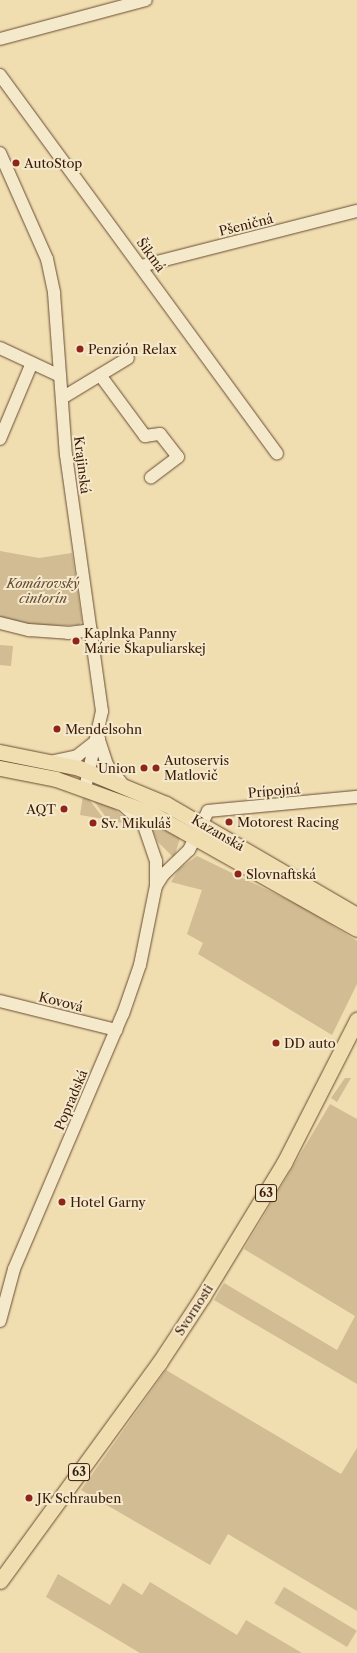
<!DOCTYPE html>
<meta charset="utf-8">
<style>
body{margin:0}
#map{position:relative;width:357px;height:1653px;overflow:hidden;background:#f0ddb0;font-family:"Libre Caslon Text",serif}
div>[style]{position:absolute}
.green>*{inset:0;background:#d1bc93;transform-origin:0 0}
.roads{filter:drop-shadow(0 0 1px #694c32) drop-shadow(0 0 1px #694c32)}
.minor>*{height:12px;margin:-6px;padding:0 6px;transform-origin:6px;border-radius:6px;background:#f5e9cc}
.major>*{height:15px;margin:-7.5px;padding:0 7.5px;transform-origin:7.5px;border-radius:7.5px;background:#f0ddb0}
.dots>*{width:11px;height:11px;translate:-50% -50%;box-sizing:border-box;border:2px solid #f5e9cc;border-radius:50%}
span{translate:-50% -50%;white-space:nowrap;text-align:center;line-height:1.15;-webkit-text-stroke:4px #f5e9cc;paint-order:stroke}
.shield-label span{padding:1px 3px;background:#f5e9cc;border:1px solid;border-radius:3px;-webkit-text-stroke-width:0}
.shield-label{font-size:12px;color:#3c1b08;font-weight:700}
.poi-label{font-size:13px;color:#3c1b08}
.left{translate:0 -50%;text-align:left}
.right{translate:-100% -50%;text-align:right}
.street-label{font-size:13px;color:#3c1b08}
.park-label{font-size:13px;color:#694b32;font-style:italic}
</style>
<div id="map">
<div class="green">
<div style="clip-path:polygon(0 551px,39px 558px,72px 553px,82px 621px,79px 625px,34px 626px,0 617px)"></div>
<div style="clip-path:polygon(0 645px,13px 646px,11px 666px,0 665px)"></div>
<div style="clip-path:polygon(83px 796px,88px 798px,104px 819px,80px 815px)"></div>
<div style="clip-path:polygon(93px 800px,114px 808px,132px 825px,108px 820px)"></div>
<div style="clip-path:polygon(149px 823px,180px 838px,174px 858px,158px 842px)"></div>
<div style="clip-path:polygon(197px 856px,303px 907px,357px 941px,357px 984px,332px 1035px,198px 954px,203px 943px,187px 934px,202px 890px,171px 882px,179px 869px)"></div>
<div style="clip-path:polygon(345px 1078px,351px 1078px,337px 1102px,331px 1098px)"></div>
<div style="clip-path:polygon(330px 1104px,357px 1119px,357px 1384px,214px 1300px,224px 1283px,337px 1350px,355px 1316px,244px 1249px)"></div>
<div style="clip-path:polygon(166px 1370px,341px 1474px,357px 1448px,357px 1611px,228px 1534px,210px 1565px,81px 1490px)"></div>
<div style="clip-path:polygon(58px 1574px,110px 1605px,123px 1583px,142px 1595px,150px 1582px,237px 1635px,246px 1620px,302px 1653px,140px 1653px,46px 1597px)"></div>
<div style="left:284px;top:1587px;width:85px;height:19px;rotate:31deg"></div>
</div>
<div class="roads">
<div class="minor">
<div style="left:0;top:39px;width:151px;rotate:-15deg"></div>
<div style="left:0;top:75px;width:469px;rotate:53.8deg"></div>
<div style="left:0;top:153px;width:116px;rotate:66.1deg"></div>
<div style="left:47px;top:259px;width:35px;rotate:78deg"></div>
<div style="left:54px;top:293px;width:162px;rotate:85.8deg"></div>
<div style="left:66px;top:455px;width:259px;rotate:82deg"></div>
<div style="left:102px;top:711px;width:79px;rotate:102.4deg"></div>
<div style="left:141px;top:266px;width:223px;rotate:-14.3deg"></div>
<div style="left:0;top:348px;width:66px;rotate:25deg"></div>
<div style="left:100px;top:375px;width:76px;rotate:53.6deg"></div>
<div style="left:145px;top:436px;width:15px;rotate:-8deg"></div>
<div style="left:160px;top:434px;width:29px;rotate:52deg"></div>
<div style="left:178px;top:457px;width:34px;rotate:143deg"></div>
<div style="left:62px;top:398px;width:77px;rotate:-31.2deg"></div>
<div style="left:0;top:439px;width:82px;rotate:-67.2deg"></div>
<div style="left:0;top:623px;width:30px;rotate:14deg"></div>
<div style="left:29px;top:630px;width:39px;rotate:4deg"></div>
<div style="left:68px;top:633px;width:23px;rotate:-7deg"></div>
<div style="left:99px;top:740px;width:26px;rotate:72deg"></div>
<div style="left:107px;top:765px;width:26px;rotate:51deg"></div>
<div style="left:54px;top:761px;width:24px;rotate:-12deg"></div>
<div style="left:77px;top:756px;width:28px;rotate:-38deg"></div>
<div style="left:156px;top:886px;width:13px;rotate:-58deg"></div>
<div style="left:163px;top:875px;width:36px;rotate:-44deg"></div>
<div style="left:189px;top:850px;width:43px;rotate:-64deg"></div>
<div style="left:208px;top:811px;width:150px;rotate:-5.4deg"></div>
<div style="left:0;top:1001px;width:120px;rotate:14deg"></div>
<div style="left:0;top:1321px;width:54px;rotate:-74.9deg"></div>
<div style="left:14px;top:1269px;width:277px;rotate:-66.9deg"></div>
<div style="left:123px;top:1014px;width:52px;rotate:-70.9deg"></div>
<div style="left:140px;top:965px;width:81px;rotate:-78.6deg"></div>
<div style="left:156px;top:886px;width:25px;rotate:-90deg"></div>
<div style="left:156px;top:861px;width:40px;rotate:-108.9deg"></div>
<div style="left:143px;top:823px;width:28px;rotate:-138deg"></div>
</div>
<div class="major">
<div style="left:0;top:752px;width:81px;rotate:11.4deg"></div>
<div style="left:79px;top:768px;width:94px;rotate:22.5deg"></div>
<div style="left:166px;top:804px;width:221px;rotate:30.2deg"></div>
<div style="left:0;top:768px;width:57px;rotate:11.1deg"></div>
<div style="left:56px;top:779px;width:101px;rotate:19.7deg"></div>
<div style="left:151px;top:813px;width:236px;rotate:29.4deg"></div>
<div style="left:0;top:1581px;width:270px;rotate:-53.9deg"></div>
<div style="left:159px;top:1363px;width:80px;rotate:-56.7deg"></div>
<div style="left:203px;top:1296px;width:156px;rotate:-58.7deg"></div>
<div style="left:284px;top:1163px;width:161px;rotate:-63deg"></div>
</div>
</div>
<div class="dots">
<div style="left:16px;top:163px;background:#8f2418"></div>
<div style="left:80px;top:349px;background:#8f2418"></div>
<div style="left:76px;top:641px;background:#8f2418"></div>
<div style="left:57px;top:729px;background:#8f2418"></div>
<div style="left:144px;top:768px;background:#8f2418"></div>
<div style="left:156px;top:768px;background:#8f2418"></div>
<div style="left:64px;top:809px;background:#8f2418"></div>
<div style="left:229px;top:822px;background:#8f2418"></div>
<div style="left:93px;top:823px;background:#8f2418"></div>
<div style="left:238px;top:874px;background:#8f2418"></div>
<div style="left:276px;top:1043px;background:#8f2418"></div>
<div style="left:62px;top:1202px;background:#8f2418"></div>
<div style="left:29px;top:1498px;background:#8f2418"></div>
</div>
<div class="shield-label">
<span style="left:266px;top:1193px">63</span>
<span style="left:79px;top:1472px">63</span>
</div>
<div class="poi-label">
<span class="left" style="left:24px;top:163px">AutoStop</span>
<span class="left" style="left:88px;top:349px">Penzión Relax</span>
<span class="left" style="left:84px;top:641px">Kaplnka Panny<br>Márie Škapuliarskej</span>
<span class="left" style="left:65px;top:729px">Mendelsohn</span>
<span class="left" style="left:164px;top:768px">Autoservis<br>Matlovič</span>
<span class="right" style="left:136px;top:768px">Union</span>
<span class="right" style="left:56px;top:809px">AQT</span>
<span class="left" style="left:237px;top:822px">Motorest Racing</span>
<span class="left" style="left:101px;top:823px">Sv. Mikuláš</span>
<span class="left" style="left:246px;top:874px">Slovnaftská</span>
<span class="left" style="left:284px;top:1043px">DD auto</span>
<span class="left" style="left:70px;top:1202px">Hotel Garny</span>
<span class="left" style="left:37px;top:1498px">JK Schrauben</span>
</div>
<div class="street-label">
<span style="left:246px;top:225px;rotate:-14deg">Pšeničná</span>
<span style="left:151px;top:255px;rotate:54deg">Šikmá</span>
<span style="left:82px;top:465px;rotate:83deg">Krajinská</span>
<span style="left:274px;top:791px;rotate:-5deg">Prípojná</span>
<span style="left:218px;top:833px;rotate:30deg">Kazanská</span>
<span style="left:61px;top:1002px;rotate:14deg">Kovová</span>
<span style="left:71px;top:1100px;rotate:-67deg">Popradská</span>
<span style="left:194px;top:1310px;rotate:-57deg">Svornosti</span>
</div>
<div class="park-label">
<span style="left:43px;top:591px">Komárovský<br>cintorín</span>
</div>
</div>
